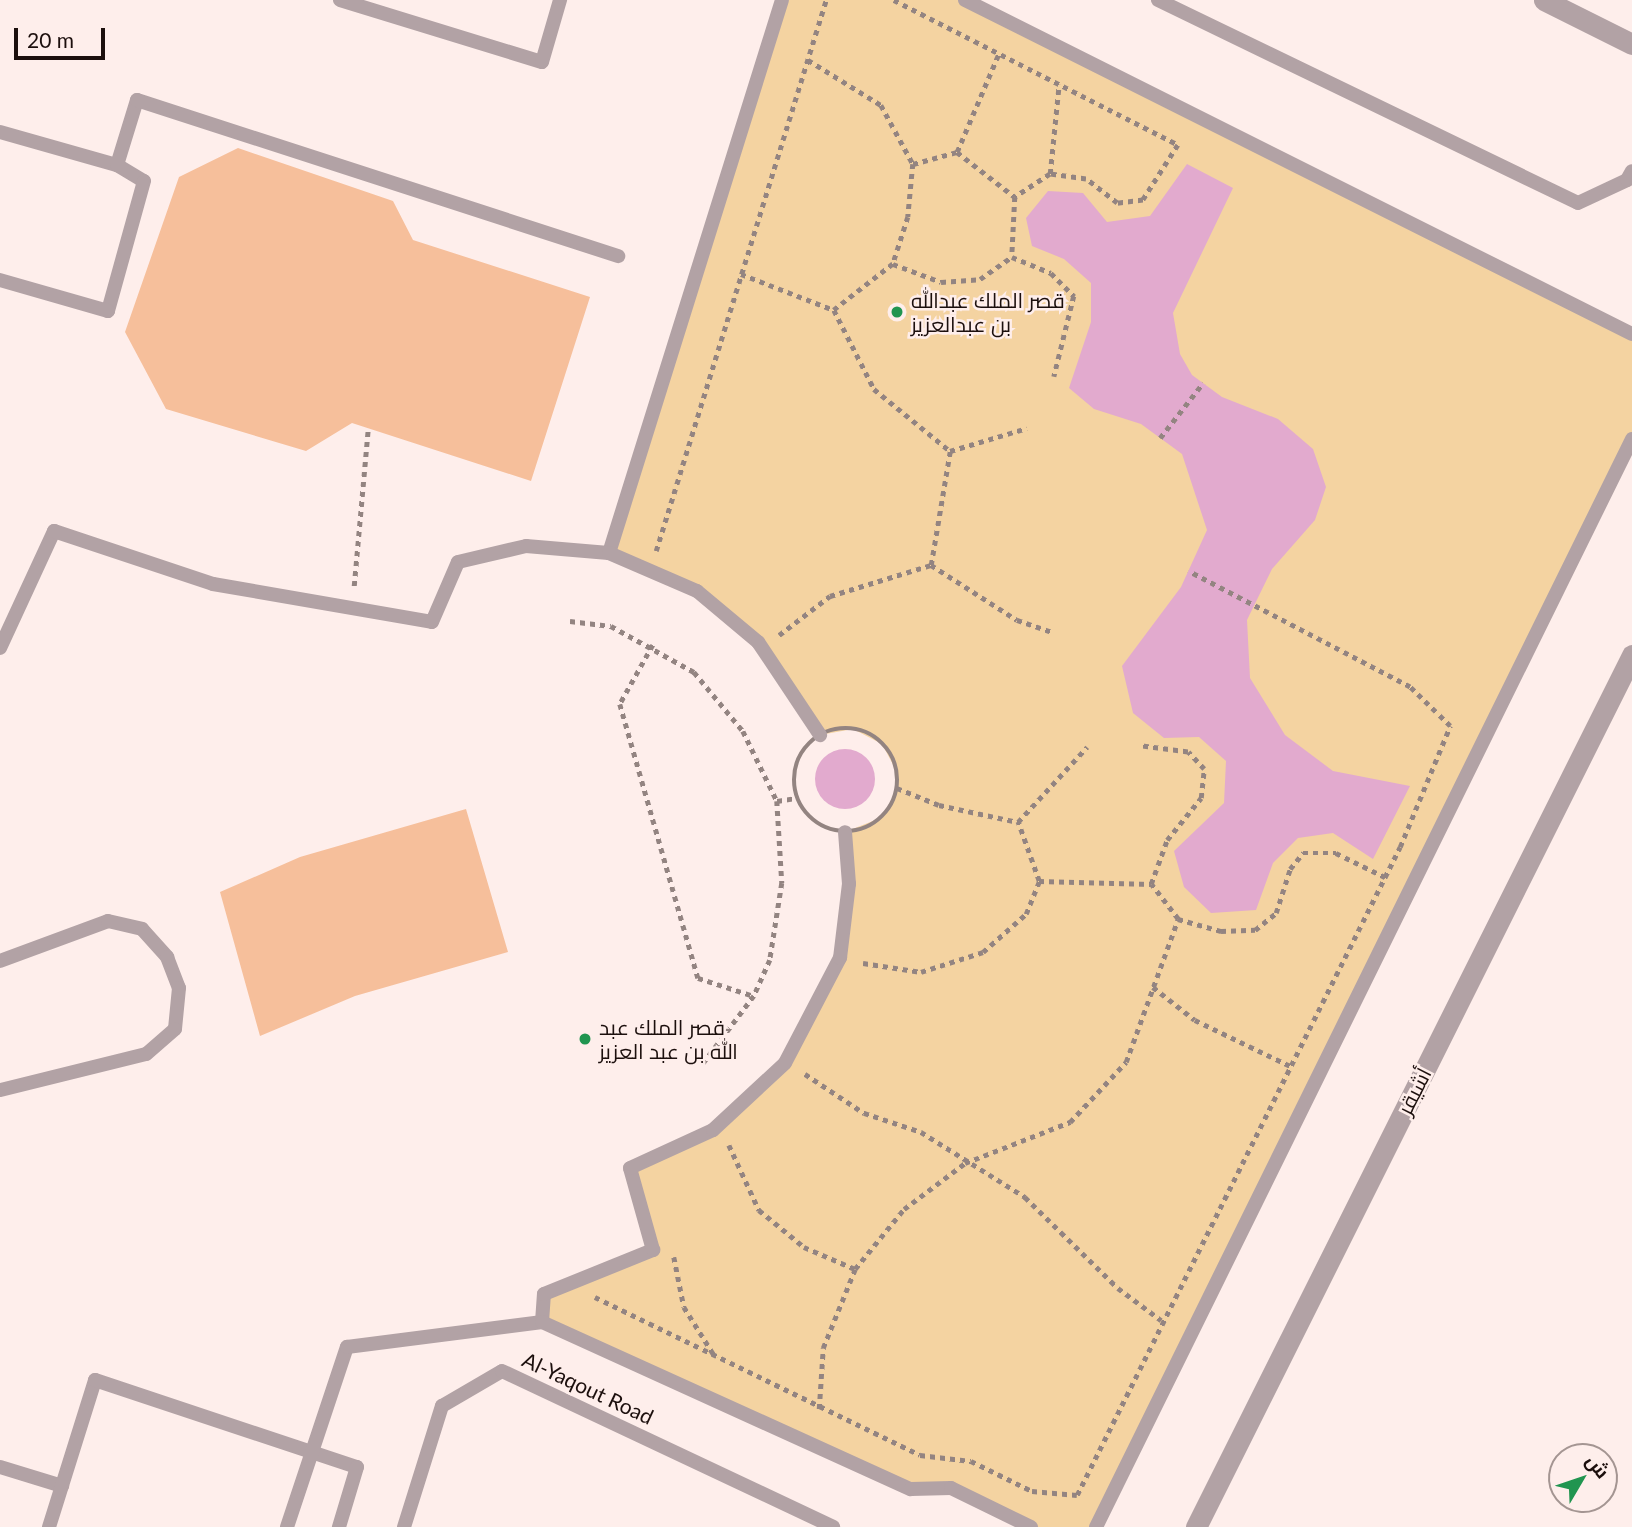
<!DOCTYPE html>
<meta charset="utf-8">
<style>
body{margin:0}
#map{position:relative;width:1632px;height:1527px;overflow:hidden;background:#feeeeb;font-family:Lato,Cairo,sans-serif}
div>[style]{position:absolute}
.green>*{inset:0;background:#f4d3a1}
.water>*{inset:0;background:#e2aace}
.round{border-radius:50%}
.building>*{inset:0;background:#f6bf9b}
.path>*{height:4.5px;margin-top:-2.25px;transform-origin:0;background:repeating-linear-gradient(90deg,#938481 0 5px,transparent 0 10px)}
.path>.ring{margin:-2.25px;padding:0;box-sizing:content-box;background:none;border:4.5px solid #938481;border-radius:50%}
.service>*{height:14px;margin:-7px;padding:0 7px;transform-origin:7px;border-radius:7px;background:#b2a2a5}
.minor>*{height:21px;margin:-10.5px;padding:0 10.5px;transform-origin:10.5px;border-radius:10.5px;background:#b2a2a5}
.dots>*{width:19px;height:19px;translate:-50% -50%;box-sizing:border-box;border:4px solid #feeeeb;border-radius:50%}
span{translate:-50% -50%;white-space:nowrap;text-align:center;line-height:1.15;-webkit-text-stroke:5px #feeeeb;paint-order:stroke}
.poi-label{font-size:21px;color:#1c0f0d}
.left{translate:0 -50%;text-align:left}
.street-label{font-size:21px;color:#1c0f0d}
.north{position:absolute;left:1548px;top:1443px;width:70px;height:70px;box-sizing:border-box;background:#feeeeb;border:2px solid #a49592;border-radius:50%;rotate:51deg;font-size:19px;font-weight:700;line-height:28px;text-align:center;color:#1c0f0d}
.north::after{content:'';display:block;margin:auto;width:24px;height:32px;background:#219550;clip-path:polygon(50% 0,100% 100%,50% 72%,0 100%)}
.scale{position:absolute;left:14px;top:28px;width:91px;height:32px;box-sizing:border-box;border:4px solid #1c0f0d;border-top:0;padding-left:9px;font-size:21px;line-height:24px;white-space:nowrap;color:#1c0f0d;-webkit-text-stroke:5px #feeeeb;paint-order:stroke}
</style>
<div id="map">
<div class="green">
<div style="clip-path:polygon(782px 0,965px 0,1632px 334px,1632px 439px,1096px 1527px,1031px 1527px,951px 1488px,911px 1489px,542px 1322px,544px 1294px,653px 1250px,630px 1168px,713px 1130px,785px 1063px,840px 958px,845px 832px,883px 817px,897px 788px,897px 772px,882px 744px,853px 729px,820px 735px,758px 642px,697px 591px,609px 553px)"></div>
</div>
<div class="water">
<div style="clip-path:polygon(1187px 164px,1233px 188px,1173px 313px,1180px 354px,1192px 375px,1222px 397px,1278px 419px,1313px 449px,1326px 487px,1315px 520px,1272px 569px,1247px 620px,1250px 678px,1285px 735px,1333px 771px,1410px 786px,1373px 859px,1333px 833px,1298px 838px,1273px 863px,1256px 910px,1211px 913px,1184px 887px,1174px 851px,1224px 803px,1226px 761px,1199px 737px,1164px 738px,1133px 713px,1122px 666px,1181px 587px,1207px 530px,1182px 454px,1141px 424px,1094px 409px,1069px 388px,1091px 322px,1091px 283px,1064px 259px,1032px 246px,1026px 218px,1048px 191px,1083px 193px,1107px 222px,1150px 216px)"></div>
<div class="round" style="left:815px;top:749px;width:60px;height:60px"></div>
</div>
<div class="building">
<div style="clip-path:polygon(238px 148px,393px 201px,413px 240px,590px 297px,531px 481px,352px 423px,306px 451px,166px 409px,125px 332px,179px 177px)"></div>
<div style="clip-path:polygon(466px 809px,508px 952px,355px 996px,260px 1036px,220px 892px,300px 857px)"></div>
</div>
<div class="path">
<div style="left:894px;top:0;width:319px;rotate:27deg"></div>
<div style="left:1178px;top:145px;width:65px;rotate:122.5deg"></div>
<div style="left:1143px;top:200px;width:26px;rotate:173deg"></div>
<div style="left:1117px;top:203px;width:39px;rotate:-142deg"></div>
<div style="left:1086px;top:179px;width:36px;rotate:-172deg"></div>
<div style="left:1050px;top:174px;width:42px;rotate:146.7deg"></div>
<div style="left:1015px;top:197px;width:60px;rotate:92.9deg"></div>
<div style="left:1012px;top:257px;width:42px;rotate:22.3deg"></div>
<div style="left:1051px;top:273px;width:33px;rotate:45deg"></div>
<div style="left:1074px;top:296px;width:83px;rotate:103.9deg"></div>
<div style="left:808px;top:60px;width:86px;rotate:31.7deg"></div>
<div style="left:881px;top:105px;width:67px;rotate:61.5deg"></div>
<div style="left:913px;top:164px;width:53px;rotate:95.4deg"></div>
<div style="left:908px;top:217px;width:49px;rotate:107.7deg"></div>
<div style="left:893px;top:264px;width:75px;rotate:142.1deg"></div>
<div style="left:957px;top:152px;width:108px;rotate:-67deg"></div>
<div style="left:913px;top:164px;width:46px;rotate:-15.3deg"></div>
<div style="left:957px;top:152px;width:73px;rotate:37.8deg"></div>
<div style="left:1050px;top:174px;width:90px;rotate:-84.3deg"></div>
<div style="left:893px;top:264px;width:51px;rotate:20.6deg"></div>
<div style="left:941px;top:282px;width:39px;rotate:-4deg"></div>
<div style="left:980px;top:279px;width:39px;rotate:-35deg"></div>
<div style="left:741px;top:274px;width:100px;rotate:21.2deg"></div>
<div style="left:834px;top:310px;width:89px;rotate:63.1deg"></div>
<div style="left:874px;top:389px;width:98px;rotate:39.2deg"></div>
<div style="left:1160px;top:438px;width:70px;rotate:-52deg"></div>
<div style="left:656px;top:551px;width:577px;rotate:-72.85deg"></div>
<div style="left:931px;top:565px;width:116px;rotate:-80.5deg"></div>
<div style="left:950px;top:451px;width:80px;rotate:-16.6deg"></div>
<div style="left:354px;top:586px;width:159px;rotate:-84.9deg"></div>
<div style="left:570px;top:621px;width:41px;rotate:7deg"></div>
<div style="left:611px;top:626px;width:95px;rotate:29deg"></div>
<div style="left:694px;top:672px;width:77px;rotate:50.3deg"></div>
<div style="left:743px;top:731px;width:78px;rotate:64.1deg"></div>
<div style="left:777px;top:801px;width:82px;rotate:86.5deg"></div>
<div style="left:782px;top:883px;width:78px;rotate:98.9deg"></div>
<div style="left:770px;top:960px;width:39px;rotate:114deg"></div>
<div style="left:754px;top:996px;width:86px;rotate:127deg"></div>
<div style="left:779px;top:635px;width:64px;rotate:-37.4deg"></div>
<div style="left:830px;top:596px;width:106px;rotate:-17.1deg"></div>
<div style="left:931px;top:565px;width:102px;rotate:32.6deg"></div>
<div style="left:1017px;top:620px;width:39px;rotate:19deg"></div>
<div style="left:653px;top:645px;width:68px;rotate:119.2deg"></div>
<div style="left:620px;top:704px;width:285px;rotate:74.1deg"></div>
<div style="left:698px;top:978px;width:59px;rotate:17.8deg"></div>
<div class="ring" style="left:794px;top:728px;width:99.5px;height:99.5px"></div>
<div style="left:897px;top:788px;width:45px;rotate:22deg"></div>
<div style="left:939px;top:805px;width:81px;rotate:12.1deg"></div>
<div style="left:1018px;top:822px;width:102px;rotate:-47.4deg"></div>
<div style="left:777px;top:801px;width:20px;rotate:-9deg"></div>
<div style="left:1039px;top:881px;width:112px;rotate:1.5deg"></div>
<div style="left:1178px;top:919px;width:45px;rotate:15.6deg"></div>
<div style="left:1221px;top:931px;width:34px;rotate:-2deg"></div>
<div style="left:1255px;top:930px;width:27px;rotate:-39deg"></div>
<div style="left:1276px;top:913px;width:46px;rotate:-72.3deg"></div>
<div style="left:1290px;top:869px;width:21px;rotate:-51deg"></div>
<div style="left:1303px;top:853px;width:33px"></div>
<div style="left:1336px;top:853px;width:55px;rotate:26.1deg"></div>
<div style="left:863px;top:963px;width:59px;rotate:8.8deg"></div>
<div style="left:921px;top:972px;width:65px;rotate:-17.9deg"></div>
<div style="left:983px;top:952px;width:57px;rotate:-41.5deg"></div>
<div style="left:1026px;top:914px;width:35px;rotate:-68deg"></div>
<div style="left:1039px;top:881px;width:63px;rotate:-109.6deg"></div>
<div style="left:1153px;top:987px;width:53px;rotate:38.2deg"></div>
<div style="left:1195px;top:1020px;width:106px;rotate:25.8deg"></div>
<div style="left:805px;top:1074px;width:71px;rotate:33.5deg"></div>
<div style="left:864px;top:1113px;width:60px;rotate:18.4deg"></div>
<div style="left:921px;top:1132px;width:123px;rotate:32deg"></div>
<div style="left:1025px;top:1197px;width:130px;rotate:44.4deg"></div>
<div style="left:1118px;top:1288px;width:54px;rotate:36.7deg"></div>
<div style="left:729px;top:1145px;width:72px;rotate:65.2deg"></div>
<div style="left:759px;top:1210px;width:58px;rotate:39.4deg"></div>
<div style="left:804px;top:1247px;width:56px;rotate:23.3deg"></div>
<div style="left:674px;top:1257px;width:51px;rotate:78.7deg"></div>
<div style="left:684px;top:1307px;width:60px;rotate:57.9deg"></div>
<div style="left:595px;top:1297px;width:361px;rotate:25.9deg"></div>
<div style="left:920px;top:1455px;width:51px;rotate:6.7deg"></div>
<div style="left:971px;top:1461px;width:68px;rotate:26.2deg"></div>
<div style="left:1032px;top:1491px;width:45px;rotate:5.1deg"></div>
<div style="left:1077px;top:1495px;width:724px;rotate:-63.51deg"></div>
<div style="left:1400px;top:847px;width:131px;rotate:-67.5deg"></div>
<div style="left:1450px;top:726px;width:56px;rotate:-135.7deg"></div>
<div style="left:1410px;top:687px;width:250px;rotate:-152.4deg"></div>
<div style="left:819px;top:1409px;width:61px;rotate:-86.2deg"></div>
<div style="left:823px;top:1348px;width:85px;rotate:-67.9deg"></div>
<div style="left:855px;top:1269px;width:77px;rotate:-50.8deg"></div>
<div style="left:904px;top:1209px;width:76px;rotate:-37deg"></div>
<div style="left:965px;top:1163px;width:113px;rotate:-21.3deg"></div>
<div style="left:1070px;top:1122px;width:82px;rotate:-47deg"></div>
<div style="left:1126px;top:1062px;width:152px;rotate:-70deg"></div>
<div style="left:1178px;top:919px;width:44px;rotate:-127.6deg"></div>
<div style="left:1151px;top:884px;width:47px;rotate:-70deg"></div>
<div style="left:1167px;top:840px;width:54px;rotate:-51deg"></div>
<div style="left:1201px;top:798px;width:29px;rotate:-84deg"></div>
<div style="left:1204px;top:769px;width:23px;rotate:-133deg"></div>
<div style="left:1188px;top:752px;width:46px;rotate:-172.6deg"></div>
</div>
<div class="service">
<div style="left:340px;top:0;width:211px;rotate:17.1deg"></div>
<div style="left:542px;top:62px;width:65px;rotate:-73.8deg"></div>
<div style="left:965px;top:0;width:746px;rotate:26.6deg"></div>
<div style="left:1158px;top:0;width:466px;rotate:25.8deg"></div>
<div style="left:1578px;top:203px;width:54px;rotate:-25.1deg"></div>
<div style="left:1627px;top:180px;width:10px;rotate:-61deg"></div>
<div style="left:0;top:132px;width:122px;rotate:15.8deg"></div>
<div style="left:117px;top:165px;width:31px;rotate:31deg"></div>
<div style="left:144px;top:181px;width:135px;rotate:105.5deg"></div>
<div style="left:108px;top:311px;width:112px;rotate:-164deg"></div>
<div style="left:117px;top:165px;width:68px;rotate:-72.9deg"></div>
<div style="left:137px;top:100px;width:506px;rotate:17.97deg"></div>
<div style="left:609px;top:553px;width:579px;rotate:-72.63deg"></div>
<div style="left:0;top:648px;width:129px;rotate:-65.2deg"></div>
<div style="left:54px;top:531px;width:168px;rotate:18.4deg"></div>
<div style="left:213px;top:584px;width:222px;rotate:9.8deg"></div>
<div style="left:432px;top:622px;width:65px;rotate:-66.6deg"></div>
<div style="left:458px;top:562px;width:70px;rotate:-13.2deg"></div>
<div style="left:526px;top:546px;width:83px;rotate:4.8deg"></div>
<div style="left:609px;top:553px;width:96px;rotate:23.4deg"></div>
<div style="left:697px;top:591px;width:80px;rotate:39.9deg"></div>
<div style="left:758px;top:642px;width:112px;rotate:56.3deg"></div>
<div style="left:0;top:961px;width:115px;rotate:-20.3deg"></div>
<div style="left:108px;top:921px;width:35px;rotate:13deg"></div>
<div style="left:142px;top:929px;width:38px;rotate:48deg"></div>
<div style="left:167px;top:957px;width:33px;rotate:69deg"></div>
<div style="left:179px;top:988px;width:41px;rotate:95.6deg"></div>
<div style="left:175px;top:1029px;width:38px;rotate:139deg"></div>
<div style="left:146px;top:1054px;width:150px;rotate:166.1deg"></div>
<div style="left:542px;top:1322px;width:28px;rotate:-86deg"></div>
<div style="left:544px;top:1294px;width:118px;rotate:-22deg"></div>
<div style="left:653px;top:1250px;width:85px;rotate:-105.7deg"></div>
<div style="left:630px;top:1168px;width:91px;rotate:-24.6deg"></div>
<div style="left:713px;top:1130px;width:98px;rotate:-42.9deg"></div>
<div style="left:785px;top:1063px;width:119px;rotate:-62.4deg"></div>
<div style="left:840px;top:958px;width:75px;rotate:-83.1deg"></div>
<div style="left:849px;top:884px;width:52px;rotate:-94.4deg"></div>
<div style="left:0;top:1467px;width:65px;rotate:17deg"></div>
<div style="left:49px;top:1527px;width:154px;rotate:-72.6deg"></div>
<div style="left:95px;top:1380px;width:276px;rotate:18.4deg"></div>
<div style="left:357px;top:1467px;width:63px;rotate:106.7deg"></div>
<div style="left:287px;top:1527px;width:190px;rotate:-71.6deg"></div>
<div style="left:347px;top:1347px;width:197px;rotate:-7.3deg"></div>
<div style="left:542px;top:1322px;width:405px;rotate:24.4deg"></div>
<div style="left:911px;top:1489px;width:40px;rotate:-1.4deg"></div>
<div style="left:951px;top:1488px;width:89px;rotate:26deg"></div>
<div style="left:404px;top:1527px;width:127px;rotate:-72.6deg"></div>
<div style="left:442px;top:1406px;width:69px;rotate:-30.3deg"></div>
<div style="left:502px;top:1371px;width:366px;rotate:25.2deg"></div>
<div style="left:1096px;top:1527px;width:1213px;rotate:-63.77deg"></div>
</div>
<div class="minor">
<div style="left:1544px;top:0;width:98px;rotate:26.6deg"></div>
<div style="left:1196px;top:1527px;width:975px;rotate:-63.43deg"></div>
</div>
<div class="dots">
<div style="left:897px;top:312px;background:#219550"></div>
<div style="left:585px;top:1039px;background:#219550"></div>
</div>
<div class="poi-label">
<span class="left" style="left:911px;top:312px">قصر الملك عبدالله<br>بن عبدالعزيز</span>
<span class="left" style="left:599px;top:1039px">قصر الملك عبد<br>الله بن عبد العزيز</span>
</div>
<div class="street-label">
<span style="left:1414px;top:1091px;rotate:-63deg">أشيقر</span>
<span style="left:588px;top:1388px;rotate:25deg">Al-Yaqout Road</span>
</div>
<div class="north">ش</div>
<div class="scale">20 m</div>
</div>
